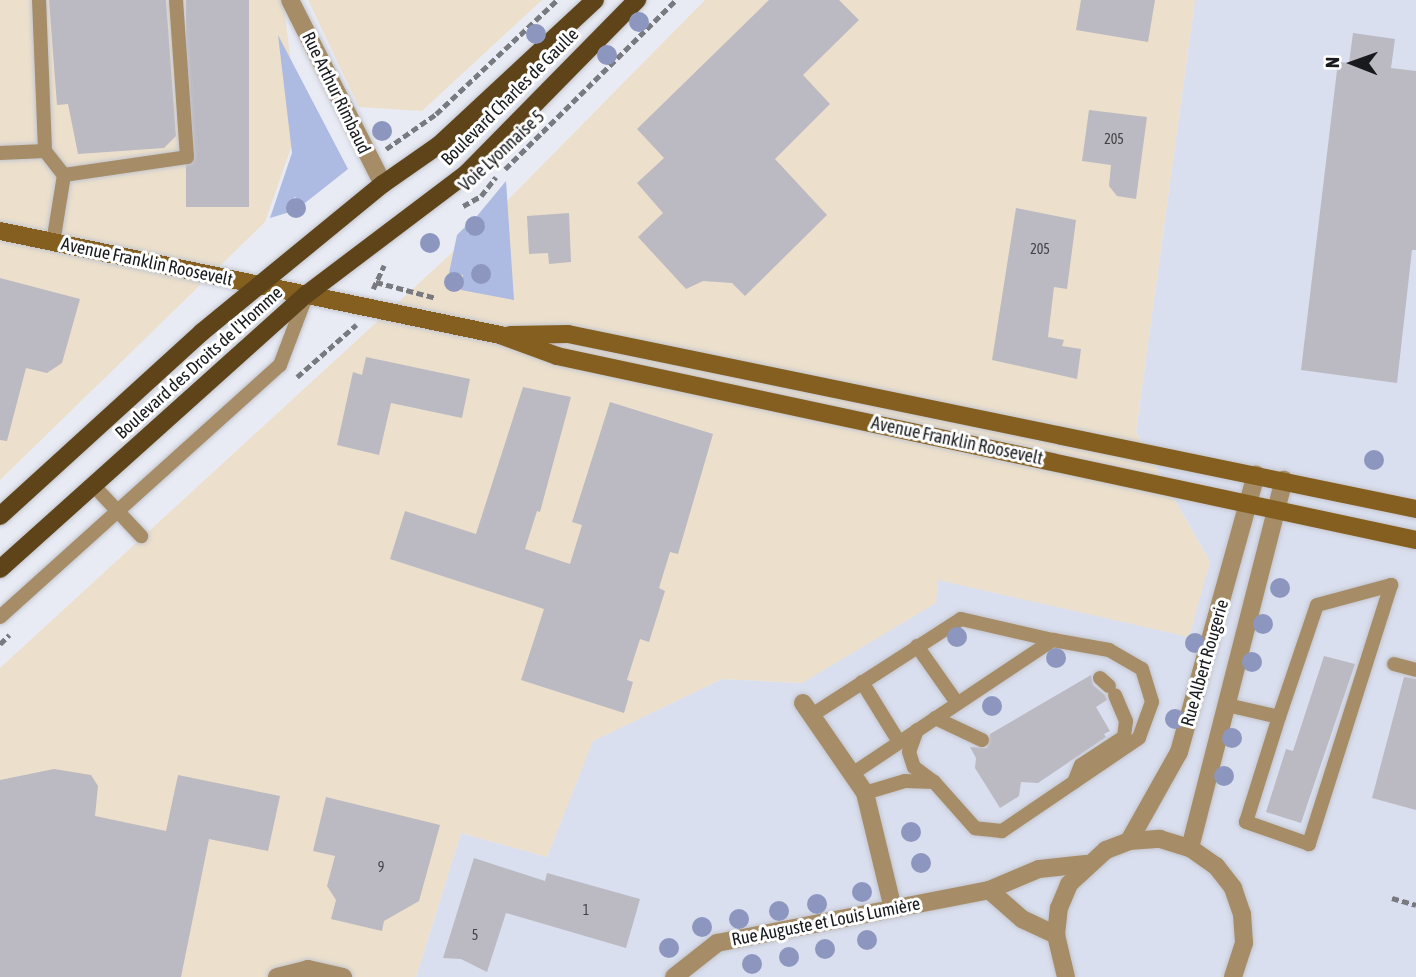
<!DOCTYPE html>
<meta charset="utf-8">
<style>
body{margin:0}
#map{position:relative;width:1416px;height:977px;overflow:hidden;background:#e8ebf4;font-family:"Asap Condensed",sans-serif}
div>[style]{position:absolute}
.built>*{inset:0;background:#dadfef}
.industrial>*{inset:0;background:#ece0cc}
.green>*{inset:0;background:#adbae1}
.building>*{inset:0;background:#bbb9c2;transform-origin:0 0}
.path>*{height:4.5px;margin-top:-2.25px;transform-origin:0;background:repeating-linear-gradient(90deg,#797a80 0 7px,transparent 0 10.5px)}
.roads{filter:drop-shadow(0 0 2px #c3c5cd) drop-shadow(0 0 2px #c3c5cd)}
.lane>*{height:14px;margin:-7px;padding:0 7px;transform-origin:7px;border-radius:7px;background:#a68d67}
.street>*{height:18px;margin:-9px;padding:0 9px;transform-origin:9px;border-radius:9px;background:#a68d67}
.secondary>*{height:18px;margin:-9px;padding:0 9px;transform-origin:9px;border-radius:9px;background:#845f1f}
.primary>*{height:18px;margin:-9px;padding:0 9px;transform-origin:9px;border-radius:9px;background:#5e4418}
.trees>*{width:20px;height:20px;margin:-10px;border-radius:50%;background:#8c96be}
span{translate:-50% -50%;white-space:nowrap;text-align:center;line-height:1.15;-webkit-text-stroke:6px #fff;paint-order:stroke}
.number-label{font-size:14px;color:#424246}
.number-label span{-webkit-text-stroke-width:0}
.street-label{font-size:18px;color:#191a1d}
.north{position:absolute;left:1318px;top:28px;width:70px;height:70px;-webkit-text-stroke:5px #fff;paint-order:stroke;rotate:271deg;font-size:19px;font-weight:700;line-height:28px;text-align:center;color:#191a1d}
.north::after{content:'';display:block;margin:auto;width:24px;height:32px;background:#191a1d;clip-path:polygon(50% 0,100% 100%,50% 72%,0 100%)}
</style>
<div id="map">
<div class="built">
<div style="clip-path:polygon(1195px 0,1416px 0,1416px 977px,416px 977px,461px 833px,547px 857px,592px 741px,722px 679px,802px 683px,938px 580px,1210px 562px,1136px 432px)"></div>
</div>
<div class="industrial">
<div style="clip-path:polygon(0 0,283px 0,299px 125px,265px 222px,0 480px)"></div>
<div style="clip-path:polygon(308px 0,542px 0,422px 111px,359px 107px)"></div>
<div style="clip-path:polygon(705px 0,1195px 0,1136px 432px,1210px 562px,1189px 637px,938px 580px,936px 603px,802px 683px,722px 679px,593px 741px,547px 857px,461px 833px,416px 977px,0 977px,0 668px,491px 217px)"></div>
</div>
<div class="green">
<div style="clip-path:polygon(278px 35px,348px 169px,305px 203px,295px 197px,287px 205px,290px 212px,270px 218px,292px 153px)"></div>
<div style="clip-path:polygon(506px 181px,514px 300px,461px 290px,463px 275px,449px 273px,457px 235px,465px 227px,468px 234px,482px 233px,485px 225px,477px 216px)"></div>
</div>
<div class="building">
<div style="clip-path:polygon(49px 0,166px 0,176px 136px,164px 148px,78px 154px,68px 104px,57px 105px)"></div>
<div style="left:186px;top:0;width:63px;height:207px"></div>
<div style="clip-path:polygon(769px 0,839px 0,859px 20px,803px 75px,830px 104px,775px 159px,827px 215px,745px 296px,732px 283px,703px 281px,686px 289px,638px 237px,663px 213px,637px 183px,664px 158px,637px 129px)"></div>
<div style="clip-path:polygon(1081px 0,1155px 0,1148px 42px,1076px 30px)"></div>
<div style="clip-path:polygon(1353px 33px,1395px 39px,1391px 68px,1416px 71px,1416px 250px,1412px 250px,1397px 383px,1301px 370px,1338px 62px,1349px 63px)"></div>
<div style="clip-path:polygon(1089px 110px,1147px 117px,1136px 199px,1117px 196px,1109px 186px,1111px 165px,1082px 161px)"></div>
<div style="clip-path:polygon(1016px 208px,1076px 220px,1067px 289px,1054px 287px,1048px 337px,1064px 340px,1062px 346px,1081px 349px,1077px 379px,992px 360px)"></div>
<div style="clip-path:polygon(569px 213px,571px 262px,549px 264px,548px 253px,529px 254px,527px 216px)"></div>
<div style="clip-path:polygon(0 278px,80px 299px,62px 363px,47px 373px,26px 368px,7px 441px,0 440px)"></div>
<div style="clip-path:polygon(366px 357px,470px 379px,462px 418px,391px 403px,379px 455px,337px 445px,353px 372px,362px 375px)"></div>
<div style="clip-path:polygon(523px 387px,571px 397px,540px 512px,537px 511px,525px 549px,570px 564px,582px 525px,572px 522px,610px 402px,713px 434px,678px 554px,670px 552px,659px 588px,665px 591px,649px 642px,640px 639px,627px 680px,633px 682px,624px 713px,521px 680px,544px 609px,390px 559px,405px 511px,476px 534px)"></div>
<div style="clip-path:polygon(1324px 656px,1355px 664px,1301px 823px,1266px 812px,1286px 749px,1293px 751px)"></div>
<div style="clip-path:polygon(1091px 675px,1093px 685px,1105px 695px,1107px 700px,1096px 707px,1110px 731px,1104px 734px,1106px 737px,1038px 783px,1021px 782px,1019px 796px,1000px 808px,975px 768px,976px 758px,970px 747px,987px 748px,990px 734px)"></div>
<div style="clip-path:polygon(1404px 677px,1416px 679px,1416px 810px,1372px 798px)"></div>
<div style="clip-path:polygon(54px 769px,91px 775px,98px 786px,95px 816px,166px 831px,178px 775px,280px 796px,268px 851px,209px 839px,181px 977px,0 977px,0 780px)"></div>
<div style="clip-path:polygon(326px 797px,440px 825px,419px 901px,384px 921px,382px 931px,331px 919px,336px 900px,327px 886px,335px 856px,313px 851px)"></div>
<div style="clip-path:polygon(474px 858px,545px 881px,547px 873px,640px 899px,626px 948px,506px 913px,487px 972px,461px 959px,443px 958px)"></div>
</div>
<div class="path">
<div style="left:386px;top:149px;width:61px;rotate:-35deg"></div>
<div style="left:436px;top:114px;width:166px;rotate:-43.3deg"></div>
<div style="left:505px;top:169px;width:240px;rotate:-44.7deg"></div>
<div style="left:463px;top:206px;width:21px;rotate:-29deg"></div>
<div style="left:481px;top:196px;width:24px;rotate:-52deg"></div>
<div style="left:376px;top:282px;width:62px;rotate:14.9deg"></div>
<div style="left:373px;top:289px;width:26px;rotate:-65deg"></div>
<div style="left:297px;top:377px;width:79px;rotate:-41.4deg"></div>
<div style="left:0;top:644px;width:13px;rotate:-45deg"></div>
<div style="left:1392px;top:898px;width:25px;rotate:16deg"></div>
</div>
<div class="roads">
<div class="lane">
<div style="left:39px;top:0;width:151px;rotate:87.7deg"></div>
<div style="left:0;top:153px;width:45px;rotate:-2.5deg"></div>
<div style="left:45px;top:151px;width:31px;rotate:52deg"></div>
<div style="left:64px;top:175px;width:69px;rotate:99.2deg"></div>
<div style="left:64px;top:175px;width:124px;rotate:-8.3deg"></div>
<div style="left:187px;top:157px;width:157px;rotate:-94deg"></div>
<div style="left:94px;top:486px;width:69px;rotate:46.8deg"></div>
<div style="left:0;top:617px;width:377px;rotate:-42deg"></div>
<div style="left:280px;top:365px;width:76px;rotate:-69.2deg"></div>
<div style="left:917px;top:646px;width:70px;rotate:54.9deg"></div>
<div style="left:1394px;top:664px;width:23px;rotate:15deg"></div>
<div style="left:1100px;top:678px;width:12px;rotate:42deg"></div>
<div style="left:862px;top:682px;width:70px;rotate:58.3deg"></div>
<div style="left:1227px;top:705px;width:53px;rotate:13deg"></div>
<div style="left:1279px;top:717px;width:118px;rotate:-71.3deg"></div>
<div style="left:1317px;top:605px;width:77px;rotate:-15.1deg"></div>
<div style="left:1391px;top:585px;width:272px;rotate:107.6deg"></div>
<div style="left:1309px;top:844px;width:67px;rotate:-160.8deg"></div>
<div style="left:1246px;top:822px;width:110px;rotate:-72.6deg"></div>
<div style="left:812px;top:715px;width:177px;rotate:-32.8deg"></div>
<div style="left:961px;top:619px;width:94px;rotate:12.9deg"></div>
<div style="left:935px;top:718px;width:52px;rotate:25.1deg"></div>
<div style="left:917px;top:730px;width:23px;rotate:110deg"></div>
<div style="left:909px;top:752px;width:16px;rotate:72deg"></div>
<div style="left:914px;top:767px;width:25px;rotate:37deg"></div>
<div style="left:852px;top:774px;width:242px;rotate:-33.7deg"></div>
<div style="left:1053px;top:640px;width:57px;rotate:10.1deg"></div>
<div style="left:1109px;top:650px;width:38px;rotate:30deg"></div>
<div style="left:1142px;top:669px;width:34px;rotate:73deg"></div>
<div style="left:1152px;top:702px;width:38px;rotate:110deg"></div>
<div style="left:1139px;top:738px;width:166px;rotate:145.8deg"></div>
<div style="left:1002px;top:831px;width:27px;rotate:-174deg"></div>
<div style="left:975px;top:828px;width:62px;rotate:-131.7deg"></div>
<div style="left:934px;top:782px;width:29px;rotate:-178deg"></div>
<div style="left:905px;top:781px;width:42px;rotate:163.3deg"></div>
<div style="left:1074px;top:782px;width:18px;rotate:-68deg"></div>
<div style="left:1081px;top:765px;width:51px;rotate:-33.1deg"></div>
<div style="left:1124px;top:737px;width:16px;rotate:-83deg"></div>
<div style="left:1126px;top:721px;width:28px;rotate:-113deg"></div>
</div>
<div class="street">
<div style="left:290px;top:0;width:206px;rotate:63.2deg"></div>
<div style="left:803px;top:703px;width:109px;rotate:55.4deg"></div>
<div style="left:865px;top:793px;width:119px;rotate:76.4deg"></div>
<div style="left:1129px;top:841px;width:102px;rotate:-60.7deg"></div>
<div style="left:1179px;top:752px;width:288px;rotate:-74.5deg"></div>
<div style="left:1190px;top:848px;width:380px;rotate:-75.7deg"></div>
<div style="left:989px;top:890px;width:44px;rotate:41.3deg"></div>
<div style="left:1022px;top:919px;width:38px;rotate:25deg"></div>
<div style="left:277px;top:977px;width:32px;rotate:-14deg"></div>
<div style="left:308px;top:969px;width:36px;rotate:13deg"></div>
<div style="left:674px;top:977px;width:55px;rotate:-38.3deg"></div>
<div style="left:717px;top:943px;width:277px;rotate:-11deg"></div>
<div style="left:989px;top:890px;width:54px;rotate:-22.8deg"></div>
<div style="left:1039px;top:869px;width:47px;rotate:-6.1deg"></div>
<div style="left:1066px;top:977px;width:43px;rotate:-103.4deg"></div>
<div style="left:1056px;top:935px;width:27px;rotate:-84deg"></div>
<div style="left:1059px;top:908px;width:26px;rotate:-67deg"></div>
<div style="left:1069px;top:884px;width:50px;rotate:-42.6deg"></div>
<div style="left:1106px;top:850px;width:25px;rotate:-21deg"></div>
<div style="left:1129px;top:841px;width:31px;rotate:-4deg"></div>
<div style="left:1160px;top:839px;width:31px;rotate:17deg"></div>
<div style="left:1190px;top:848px;width:32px;rotate:35deg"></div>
<div style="left:1216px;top:866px;width:28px;rotate:52deg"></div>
<div style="left:1233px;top:888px;width:28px;rotate:71deg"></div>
<div style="left:1242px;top:914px;width:29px;rotate:86deg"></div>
<div style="left:1244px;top:943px;width:36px;rotate:108deg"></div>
</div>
<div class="secondary">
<div style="left:0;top:231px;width:511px;rotate:11.75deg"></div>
<div style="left:500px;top:335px;width:61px;rotate:20.2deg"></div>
<div style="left:557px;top:356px;width:878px;rotate:12.09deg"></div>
<div style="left:510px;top:335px;width:58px;rotate:-1deg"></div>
<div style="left:568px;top:334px;width:866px;rotate:11.66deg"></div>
</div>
<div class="primary">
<div style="left:0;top:516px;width:273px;rotate:-42.3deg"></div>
<div style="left:202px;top:332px;width:234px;rotate:-39.3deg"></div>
<div style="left:383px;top:184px;width:68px;rotate:-34.9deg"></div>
<div style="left:439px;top:145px;width:213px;rotate:-42.9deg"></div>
<div style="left:0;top:569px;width:412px;rotate:-41.9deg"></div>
<div style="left:307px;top:294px;width:201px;rotate:-37.1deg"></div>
<div style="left:467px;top:173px;width:243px;rotate:-45.5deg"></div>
</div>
</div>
<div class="trees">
<div style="left:639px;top:22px"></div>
<div style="left:536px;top:34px"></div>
<div style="left:607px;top:55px"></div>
<div style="left:382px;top:131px"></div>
<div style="left:296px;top:208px"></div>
<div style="left:475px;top:226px"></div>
<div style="left:430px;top:243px"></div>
<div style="left:481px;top:274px"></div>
<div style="left:454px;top:282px"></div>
<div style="left:1374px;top:460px"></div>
<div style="left:1280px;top:588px"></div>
<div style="left:1263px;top:624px"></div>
<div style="left:957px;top:637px"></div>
<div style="left:1195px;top:643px"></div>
<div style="left:1056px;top:658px"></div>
<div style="left:1252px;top:662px"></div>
<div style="left:992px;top:706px"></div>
<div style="left:1175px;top:719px"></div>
<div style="left:1232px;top:738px"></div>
<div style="left:1224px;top:776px"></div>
<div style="left:911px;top:832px"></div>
<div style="left:921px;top:863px"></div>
<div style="left:862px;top:892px"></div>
<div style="left:817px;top:904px"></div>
<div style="left:779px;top:911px"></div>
<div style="left:739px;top:919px"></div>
<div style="left:702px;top:927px"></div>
<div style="left:867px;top:940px"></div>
<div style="left:669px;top:948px"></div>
<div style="left:825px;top:949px"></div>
<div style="left:789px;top:957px"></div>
<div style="left:752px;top:964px"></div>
</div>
<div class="number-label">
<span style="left:1114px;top:139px">205</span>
<span style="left:1040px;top:249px">205</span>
<span style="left:381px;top:867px">9</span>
<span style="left:586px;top:910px">1</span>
<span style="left:475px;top:935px">5</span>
</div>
<div class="street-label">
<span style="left:336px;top:93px;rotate:64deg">Rue Arthur Rimbaud</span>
<span style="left:510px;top:97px;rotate:-45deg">Boulevard Charles de Gaulle</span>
<span style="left:502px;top:151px;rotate:-43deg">Voie Lyonnaise 5</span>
<span style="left:147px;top:262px;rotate:12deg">Avenue Franklin Roosevelt</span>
<span style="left:199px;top:363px;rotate:-42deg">Boulevard des Droits de l'Homme</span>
<span style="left:957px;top:441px;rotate:12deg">Avenue Franklin Roosevelt</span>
<span style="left:1205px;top:663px;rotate:-74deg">Rue Albert Rougerie</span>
<span style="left:826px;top:922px;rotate:-11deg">Rue Auguste et Louis Lumière</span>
</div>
<div class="north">N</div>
</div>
